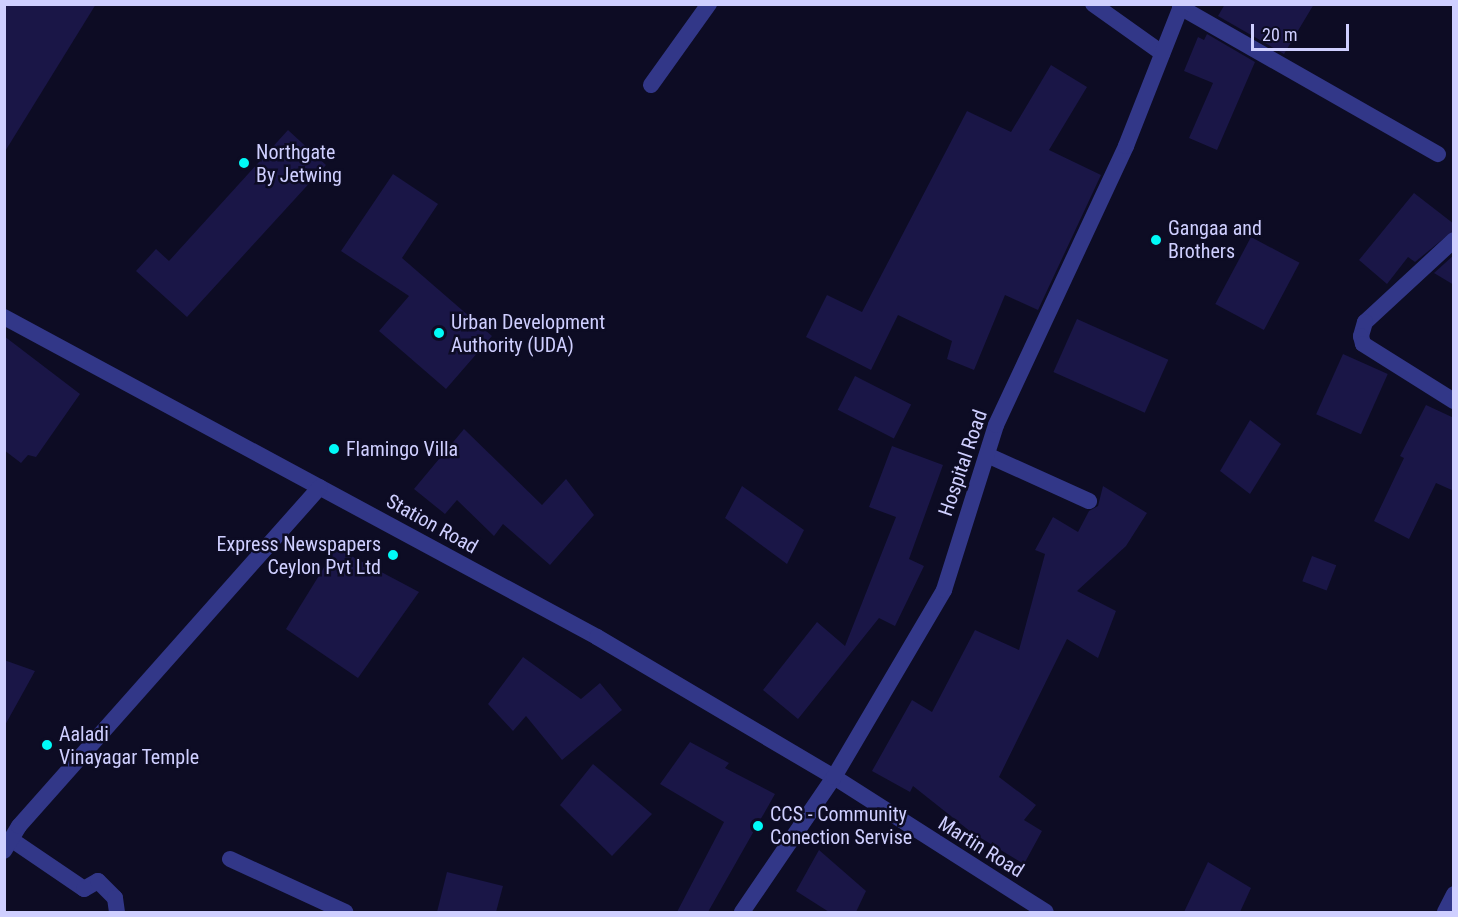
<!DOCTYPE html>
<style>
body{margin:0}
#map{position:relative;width:1458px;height:917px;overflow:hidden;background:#0d0c24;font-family:"Roboto Condensed",sans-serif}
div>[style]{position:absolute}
.building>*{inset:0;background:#1a1647;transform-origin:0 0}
.minor>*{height:16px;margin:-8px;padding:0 8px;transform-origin:8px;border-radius:8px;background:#323788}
.tertiary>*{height:16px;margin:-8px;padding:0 8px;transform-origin:8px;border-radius:8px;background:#323788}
.dots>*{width:16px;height:16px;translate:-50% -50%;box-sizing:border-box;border:3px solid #0d0c24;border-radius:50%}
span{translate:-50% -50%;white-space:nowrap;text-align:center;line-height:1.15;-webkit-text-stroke:5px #0d0c24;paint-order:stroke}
.poi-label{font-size:20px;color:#cfcfff}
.left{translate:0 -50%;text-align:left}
.right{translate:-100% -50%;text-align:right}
.street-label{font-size:20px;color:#cfcfff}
.frame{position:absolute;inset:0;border:6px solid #cfcfff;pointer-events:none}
.scale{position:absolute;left:1251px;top:24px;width:98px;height:27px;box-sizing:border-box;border:3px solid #cfcfff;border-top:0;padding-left:8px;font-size:18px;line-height:21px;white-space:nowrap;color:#cfcfff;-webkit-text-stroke:4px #0d0c24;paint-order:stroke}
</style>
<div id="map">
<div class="building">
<div style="clip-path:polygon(4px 4px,96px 4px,4px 153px)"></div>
<div style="clip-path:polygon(1225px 4px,1314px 4px,1284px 54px,1218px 16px)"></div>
<div style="clip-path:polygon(1207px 34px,1255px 62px,1217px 150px,1189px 138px,1213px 83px,1184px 71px,1198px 37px,1204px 40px)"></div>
<div style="clip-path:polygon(1051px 65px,1087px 87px,1049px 150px,1101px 175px,1038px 310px,1005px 295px,974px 370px,947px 359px,952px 341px,898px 315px,871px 370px,806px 337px,827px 295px,862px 312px,967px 111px,1011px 132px)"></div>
<div style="clip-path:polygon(288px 130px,326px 165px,187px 317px,136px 271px,156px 249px,169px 261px)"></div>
<div style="clip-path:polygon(393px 174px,438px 204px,402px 258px,492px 336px,446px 389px,379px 331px,409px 296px,341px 251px)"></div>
<div style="clip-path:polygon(1414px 193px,1454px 224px,1454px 230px,1415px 262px,1408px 257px,1387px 284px,1359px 260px)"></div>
<div style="left:1251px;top:237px;width:55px;height:76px;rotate:28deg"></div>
<div style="clip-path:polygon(1454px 255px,1454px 285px,1434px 273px)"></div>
<div style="left:1077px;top:319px;width:100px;height:58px;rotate:24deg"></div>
<div style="clip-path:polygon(4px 336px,80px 394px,36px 457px,28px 455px,21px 463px,4px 450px)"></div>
<div style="left:1343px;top:354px;width:49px;height:66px;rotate:24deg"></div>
<div style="left:855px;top:376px;width:63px;height:38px;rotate:27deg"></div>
<div style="clip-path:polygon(1426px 405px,1454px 418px,1454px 491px,1436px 483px,1409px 539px,1374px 521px,1404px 458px,1400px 456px)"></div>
<div style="clip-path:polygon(1250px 420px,1281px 444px,1250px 494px,1220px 471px)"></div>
<div style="clip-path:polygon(464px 429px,542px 505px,566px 479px,594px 515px,550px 565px,503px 524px,494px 536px,457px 500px,445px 514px,414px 489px)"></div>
<div style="clip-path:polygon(892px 446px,943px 465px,909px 559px,924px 566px,895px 626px,879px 618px,798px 719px,763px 690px,817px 622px,845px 646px,896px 517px,869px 507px)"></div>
<div style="clip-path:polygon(742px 486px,804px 530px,787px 564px,725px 518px)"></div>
<div style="clip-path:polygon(1103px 486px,1147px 513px,1126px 546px,1077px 591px,1116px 611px,1098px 658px,1067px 639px,999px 777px,1036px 805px,1024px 820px,1042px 831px,1024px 864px,971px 832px,913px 786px,910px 792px,872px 771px,912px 700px,932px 712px,975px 630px,1019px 650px,1045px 554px,1035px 550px,1053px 517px,1078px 532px,1089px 511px,1098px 506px)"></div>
<div style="clip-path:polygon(336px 548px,419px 592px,358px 678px,286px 629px)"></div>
<div style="left:1312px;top:556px;width:26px;height:27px;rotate:21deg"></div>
<div style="clip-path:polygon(523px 657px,581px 699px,600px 683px,622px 710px,562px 760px,526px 716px,513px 731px,488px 704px)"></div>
<div style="clip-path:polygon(4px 660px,35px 671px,4px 727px)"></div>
<div style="clip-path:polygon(690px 742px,729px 763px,725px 768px,775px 794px,708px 912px,677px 912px,724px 822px,660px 784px)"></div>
<div style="clip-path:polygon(593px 764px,652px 814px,612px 856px,560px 805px)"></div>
<div style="clip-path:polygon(819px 850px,866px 891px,856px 912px,829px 912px,796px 891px)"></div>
<div style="clip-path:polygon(1208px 862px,1251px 888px,1240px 912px,1184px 912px)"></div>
<div style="clip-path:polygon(447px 872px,503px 886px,496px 912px,437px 912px)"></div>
</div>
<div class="minor">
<div style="left:1093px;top:4px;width:85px;rotate:35.4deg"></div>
<div style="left:1180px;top:7px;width:297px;rotate:29.7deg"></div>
<div style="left:651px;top:85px;width:100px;rotate:-54.4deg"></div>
<div style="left:1454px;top:240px;width:121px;rotate:137.3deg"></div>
<div style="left:1365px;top:322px;width:15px;rotate:106deg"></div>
<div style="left:1361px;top:336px;width:8px;rotate:76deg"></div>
<div style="left:1363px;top:344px;width:107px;rotate:32.1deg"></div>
<div style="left:4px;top:317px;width:674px;rotate:28.35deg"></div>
<div style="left:597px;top:637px;width:275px;rotate:30.6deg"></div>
<div style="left:834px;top:777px;width:251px;rotate:32.5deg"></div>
<div style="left:987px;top:455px;width:112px;rotate:24.3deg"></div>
<div style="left:12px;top:840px;width:87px;rotate:34.2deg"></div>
<div style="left:84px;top:889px;width:16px;rotate:-30deg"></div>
<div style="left:98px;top:881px;width:24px;rotate:45deg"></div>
<div style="left:115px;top:898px;width:14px;rotate:82deg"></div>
<div style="left:4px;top:851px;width:29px;rotate:-59deg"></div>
<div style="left:19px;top:826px;width:453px;rotate:-48.4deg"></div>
<div style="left:230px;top:859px;width:127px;rotate:24.7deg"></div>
<div style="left:1445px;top:912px;width:20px;rotate:-63deg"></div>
</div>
<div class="tertiary">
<div style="left:742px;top:912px;width:163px;rotate:-55.7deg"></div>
<div style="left:834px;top:777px;width:217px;rotate:-59.5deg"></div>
<div style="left:944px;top:590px;width:173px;rotate:-72.5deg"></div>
<div style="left:996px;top:425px;width:308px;rotate:-65deg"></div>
<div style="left:1126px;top:146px;width:153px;rotate:-68.5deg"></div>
</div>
<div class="dots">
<div style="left:244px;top:163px;background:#00faf8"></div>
<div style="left:1156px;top:240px;background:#00faf8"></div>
<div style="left:439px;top:333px;background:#00faf8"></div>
<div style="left:334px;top:449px;background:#00faf8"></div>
<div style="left:393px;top:555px;background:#00faf8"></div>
<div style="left:47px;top:745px;background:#00faf8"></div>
<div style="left:758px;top:826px;background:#00faf8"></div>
</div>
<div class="poi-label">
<span class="left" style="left:256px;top:164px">Northgate<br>By Jetwing</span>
<span class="left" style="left:1168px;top:240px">Gangaa and<br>Brothers</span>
<span class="left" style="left:451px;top:334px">Urban Development<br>Authority (UDA)</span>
<span class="left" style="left:346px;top:449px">Flamingo Villa</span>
<span class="right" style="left:381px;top:556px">Express Newspapers<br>Ceylon Pvt Ltd</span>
<span class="left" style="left:59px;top:746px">Aaladi<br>Vinayagar Temple</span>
<span class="left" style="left:770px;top:826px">CCS - Community<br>Conection Servise</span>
</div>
<div class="street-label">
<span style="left:963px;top:463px;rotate:-71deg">Hospital Road</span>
<span style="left:432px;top:524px;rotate:29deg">Station Road</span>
<span style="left:981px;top:847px;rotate:32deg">Martin Road</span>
</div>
<div class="frame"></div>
<div class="scale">20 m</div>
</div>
